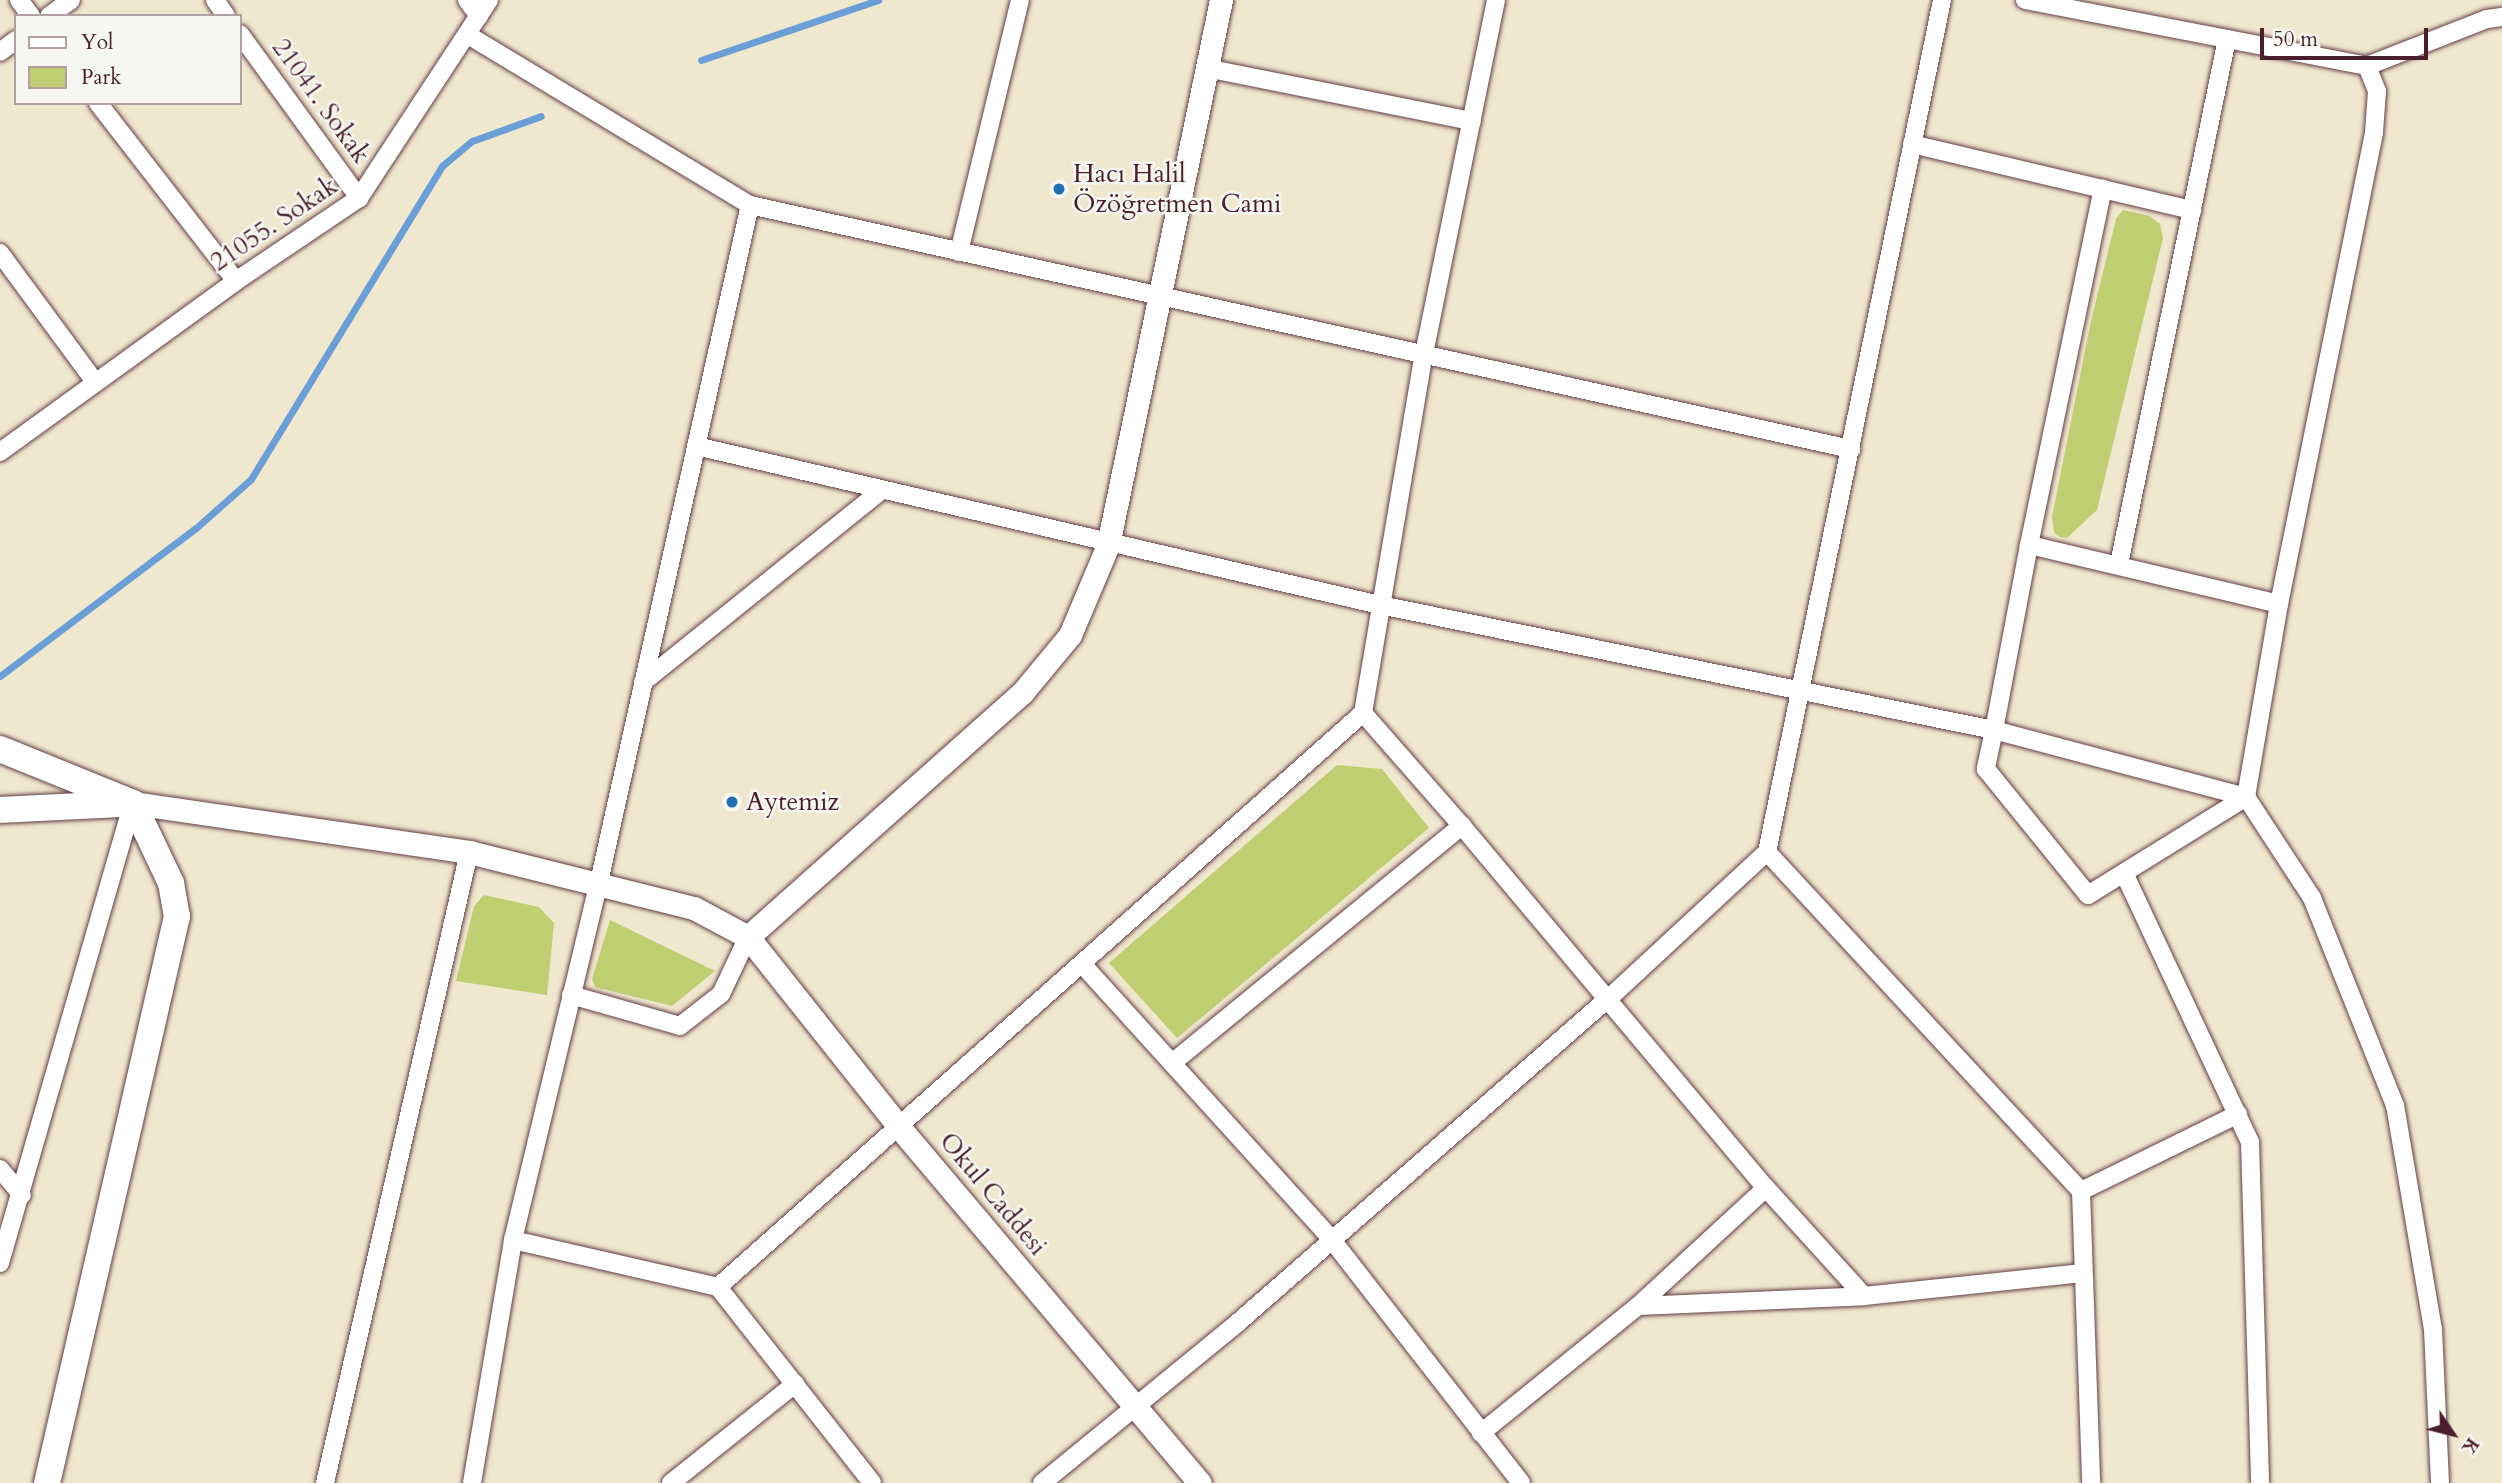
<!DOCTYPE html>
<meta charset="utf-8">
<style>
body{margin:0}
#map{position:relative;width:2502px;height:1483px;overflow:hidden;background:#f0e7cf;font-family:Cardo,serif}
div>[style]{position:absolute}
.green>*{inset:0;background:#bfce70}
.stream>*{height:7px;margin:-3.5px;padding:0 3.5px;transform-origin:3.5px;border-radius:3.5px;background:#6a9ed6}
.roads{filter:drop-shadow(0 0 2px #633d44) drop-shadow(0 0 2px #633d44)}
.minor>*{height:18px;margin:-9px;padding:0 9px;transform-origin:9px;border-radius:9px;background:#fff}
.tertiary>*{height:23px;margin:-11.5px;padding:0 11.5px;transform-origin:11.5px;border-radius:11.5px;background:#fff}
.secondary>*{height:26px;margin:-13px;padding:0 13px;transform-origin:13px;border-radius:13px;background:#fff}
.dots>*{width:19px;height:19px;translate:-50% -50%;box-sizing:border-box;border:4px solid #f6f6f2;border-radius:50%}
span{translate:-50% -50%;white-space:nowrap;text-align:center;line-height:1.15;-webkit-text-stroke:5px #f6f6f2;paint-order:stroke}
.street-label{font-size:26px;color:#4a1f2b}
.poi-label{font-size:26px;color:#4a1f2b}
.left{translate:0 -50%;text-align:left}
.legend{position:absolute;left:14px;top:14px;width:228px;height:91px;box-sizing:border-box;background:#f6f6f2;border:2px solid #b1a0a2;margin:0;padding:9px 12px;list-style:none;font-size:21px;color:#4a1f2b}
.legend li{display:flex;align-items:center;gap:14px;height:35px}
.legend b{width:35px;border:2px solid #b1a0a2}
.north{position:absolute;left:2418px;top:1399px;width:70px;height:70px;-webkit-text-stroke:5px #f6f6f2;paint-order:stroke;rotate:125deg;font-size:19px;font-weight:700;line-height:28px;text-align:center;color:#4a1f2b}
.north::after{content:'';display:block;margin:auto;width:24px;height:32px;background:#4a1f2b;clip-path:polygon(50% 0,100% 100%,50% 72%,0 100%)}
.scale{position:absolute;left:2260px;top:28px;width:168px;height:32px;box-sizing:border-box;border:4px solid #4a1f2b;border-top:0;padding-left:9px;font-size:21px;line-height:24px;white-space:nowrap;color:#4a1f2b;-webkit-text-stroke:5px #f6f6f2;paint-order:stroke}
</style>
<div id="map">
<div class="green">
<div style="clip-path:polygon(2123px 210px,2150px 216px,2160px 224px,2163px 238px,2097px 510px,2067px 538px,2060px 537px,2054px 533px,2052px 517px,2091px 321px,2116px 219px)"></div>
<div style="clip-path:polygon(1337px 765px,1382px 769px,1429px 828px,1177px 1038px,1109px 963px)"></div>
<div style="clip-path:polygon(484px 895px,539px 907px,554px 923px,547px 995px,456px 981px,474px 906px)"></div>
<div style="clip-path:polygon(610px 920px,715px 971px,672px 1006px,595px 987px,592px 979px)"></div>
</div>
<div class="stream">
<div style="left:701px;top:60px;width:187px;rotate:-18.7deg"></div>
<div style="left:0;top:676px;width:246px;rotate:-37.1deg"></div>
<div style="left:196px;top:528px;width:74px;rotate:-41.7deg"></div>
<div style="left:251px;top:479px;width:367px;rotate:-58.6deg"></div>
<div style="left:442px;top:166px;width:39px;rotate:-40deg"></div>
<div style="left:472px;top:141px;width:73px;rotate:-19.9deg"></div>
</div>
<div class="roads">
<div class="minor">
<div style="left:19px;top:0;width:20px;rotate:53deg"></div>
<div style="left:215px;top:0;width:19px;rotate:55deg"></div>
<div style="left:467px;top:0;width:20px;rotate:53deg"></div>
<div style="left:2025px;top:0;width:348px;rotate:10.9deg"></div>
<div style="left:49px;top:16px;width:27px;rotate:-36deg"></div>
<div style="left:240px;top:34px;width:203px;rotate:54deg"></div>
<div style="left:468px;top:35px;width:329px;rotate:31.1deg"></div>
<div style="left:0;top:52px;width:20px;rotate:-37deg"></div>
<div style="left:2367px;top:66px;width:129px;rotate:-21.4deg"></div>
<div style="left:2487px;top:19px;width:15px;rotate:-8deg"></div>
<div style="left:1206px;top:68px;width:271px;rotate:11.3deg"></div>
<div style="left:98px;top:103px;width:225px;rotate:52.2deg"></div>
<div style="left:1912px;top:144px;width:288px;rotate:13.3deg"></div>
<div style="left:959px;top:252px;width:259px;rotate:-76.4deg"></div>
<div style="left:0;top:253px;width:160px;rotate:53.6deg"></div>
<div style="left:696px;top:446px;width:702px;rotate:13.09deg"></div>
<div style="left:1380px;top:605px;width:627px;rotate:11.51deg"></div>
<div style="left:1994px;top:730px;width:40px;rotate:102deg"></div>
<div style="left:1986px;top:769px;width:162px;rotate:51deg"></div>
<div style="left:2088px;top:895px;width:186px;rotate:-31.8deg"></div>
<div style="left:2246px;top:797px;width:121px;rotate:56.8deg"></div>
<div style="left:2312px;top:898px;width:223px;rotate:68.2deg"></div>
<div style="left:2395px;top:1105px;width:227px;rotate:80.4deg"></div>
<div style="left:2433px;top:1329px;width:154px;rotate:87.4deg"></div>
<div style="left:0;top:452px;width:291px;rotate:-35.9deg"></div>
<div style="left:236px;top:281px;width:148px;rotate:-34deg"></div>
<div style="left:359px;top:198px;width:237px;rotate:-56.7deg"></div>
<div style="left:2029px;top:545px;width:364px;rotate:-78.3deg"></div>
<div style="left:2119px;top:564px;width:536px;rotate:-78.38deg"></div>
<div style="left:2279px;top:604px;width:257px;rotate:-166.7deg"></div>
<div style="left:2029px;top:545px;width:188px;rotate:100.7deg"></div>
<div style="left:1994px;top:730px;width:261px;rotate:14.9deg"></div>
<div style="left:2246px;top:797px;width:196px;rotate:-80.3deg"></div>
<div style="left:2279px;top:604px;width:481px;rotate:-78.6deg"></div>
<div style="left:2374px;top:132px;width:41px;rotate:-85.8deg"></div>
<div style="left:2377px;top:91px;width:27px;rotate:-112deg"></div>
<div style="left:643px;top:682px;width:307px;rotate:-38.8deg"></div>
<div style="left:1363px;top:713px;width:150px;rotate:48.8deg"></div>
<div style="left:1767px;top:852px;width:462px;rotate:47.2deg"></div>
<div style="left:2081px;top:1191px;width:292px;rotate:88deg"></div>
<div style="left:2124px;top:873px;width:297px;rotate:64.9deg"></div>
<div style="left:2250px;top:1142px;width:341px;rotate:88.3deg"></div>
<div style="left:1083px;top:965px;width:371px;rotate:47.8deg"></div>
<div style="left:1332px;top:1240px;width:308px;rotate:52.1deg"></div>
<div style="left:571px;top:995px;width:113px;rotate:15.9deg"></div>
<div style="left:680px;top:1026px;width:52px;rotate:-38deg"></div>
<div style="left:721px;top:994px;width:63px;rotate:-64.7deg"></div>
<div style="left:1172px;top:1063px;width:375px;rotate:-39.3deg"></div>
<div style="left:1462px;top:826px;width:473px;rotate:50deg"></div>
<div style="left:1766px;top:1188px;width:146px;rotate:47.8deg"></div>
<div style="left:0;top:1169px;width:34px;rotate:50deg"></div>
<div style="left:2081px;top:1191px;width:175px;rotate:-26.1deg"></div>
<div style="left:513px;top:1240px;width:210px;rotate:12.9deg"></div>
<div style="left:718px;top:1287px;width:249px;rotate:51.8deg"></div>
<div style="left:0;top:1263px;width:479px;rotate:-73.9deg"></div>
<div style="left:718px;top:1287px;width:863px;rotate:-41.67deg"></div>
<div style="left:1363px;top:713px;width:364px;rotate:-80.4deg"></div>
<div style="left:1424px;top:354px;width:361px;rotate:-78.5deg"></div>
<div style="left:1638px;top:1306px;width:226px;rotate:-2.5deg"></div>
<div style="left:1864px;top:1296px;width:220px;rotate:-6deg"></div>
<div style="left:1481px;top:1433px;width:202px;rotate:-39deg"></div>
<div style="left:1638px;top:1306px;width:174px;rotate:-42.7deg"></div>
<div style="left:325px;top:1483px;width:647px;rotate:-77.14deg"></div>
<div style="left:472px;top:1483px;width:246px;rotate:-80.4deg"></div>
<div style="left:513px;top:1240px;width:368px;rotate:-76.5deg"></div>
<div style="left:599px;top:882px;width:694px;rotate:-77.43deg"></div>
<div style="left:750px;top:205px;width:1128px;rotate:12.5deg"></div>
<div style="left:671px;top:1483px;width:159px;rotate:-38.6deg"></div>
<div style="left:1042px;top:1483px;width:248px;rotate:-39.3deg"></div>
<div style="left:1234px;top:1326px;width:495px;rotate:-41.2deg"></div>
<div style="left:1607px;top:1000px;width:218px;rotate:-42.8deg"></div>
<div style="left:1767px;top:852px;width:870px;rotate:-78.39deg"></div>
</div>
<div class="tertiary">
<div style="left:133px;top:803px;width:340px;rotate:8.3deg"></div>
<div style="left:469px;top:852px;width:232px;rotate:14deg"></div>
<div style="left:694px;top:908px;width:61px;rotate:28.2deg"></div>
<div style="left:748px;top:937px;width:243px;rotate:51.5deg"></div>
<div style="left:899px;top:1127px;width:466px;rotate:49.8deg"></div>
<div style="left:748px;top:937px;width:367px;rotate:-41.7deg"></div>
<div style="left:1022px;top:693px;width:75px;rotate:-50.4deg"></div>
<div style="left:1070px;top:635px;width:98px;rotate:-67.1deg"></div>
<div style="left:1108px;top:545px;width:557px;rotate:-78.29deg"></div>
</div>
<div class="secondary">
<div style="left:0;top:749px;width:144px;rotate:22.1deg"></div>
<div style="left:133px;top:803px;width:89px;rotate:64.6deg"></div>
<div style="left:171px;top:883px;width:34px;rotate:80deg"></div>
<div style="left:177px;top:916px;width:582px;rotate:102.91deg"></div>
<div style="left:0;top:810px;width:124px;rotate:-2.8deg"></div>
</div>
</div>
<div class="dots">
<div style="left:1059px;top:189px;background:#1f6fb2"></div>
<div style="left:732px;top:802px;background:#1f6fb2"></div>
</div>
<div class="street-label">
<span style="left:321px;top:101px;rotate:54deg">21041. Sokak</span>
<span style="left:274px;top:224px;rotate:-34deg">21055. Sokak</span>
<span style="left:993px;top:1194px;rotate:50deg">Okul Caddesi</span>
</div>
<div class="poi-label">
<span class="left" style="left:1073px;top:189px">Hacı Halil<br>Özöğretmen Cami</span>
<span class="left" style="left:746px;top:802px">Aytemiz</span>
</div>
<ul class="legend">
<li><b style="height:9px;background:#fff"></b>Yol</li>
<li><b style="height:19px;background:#bfce70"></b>Park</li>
</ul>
<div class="north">K</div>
<div class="scale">50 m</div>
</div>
